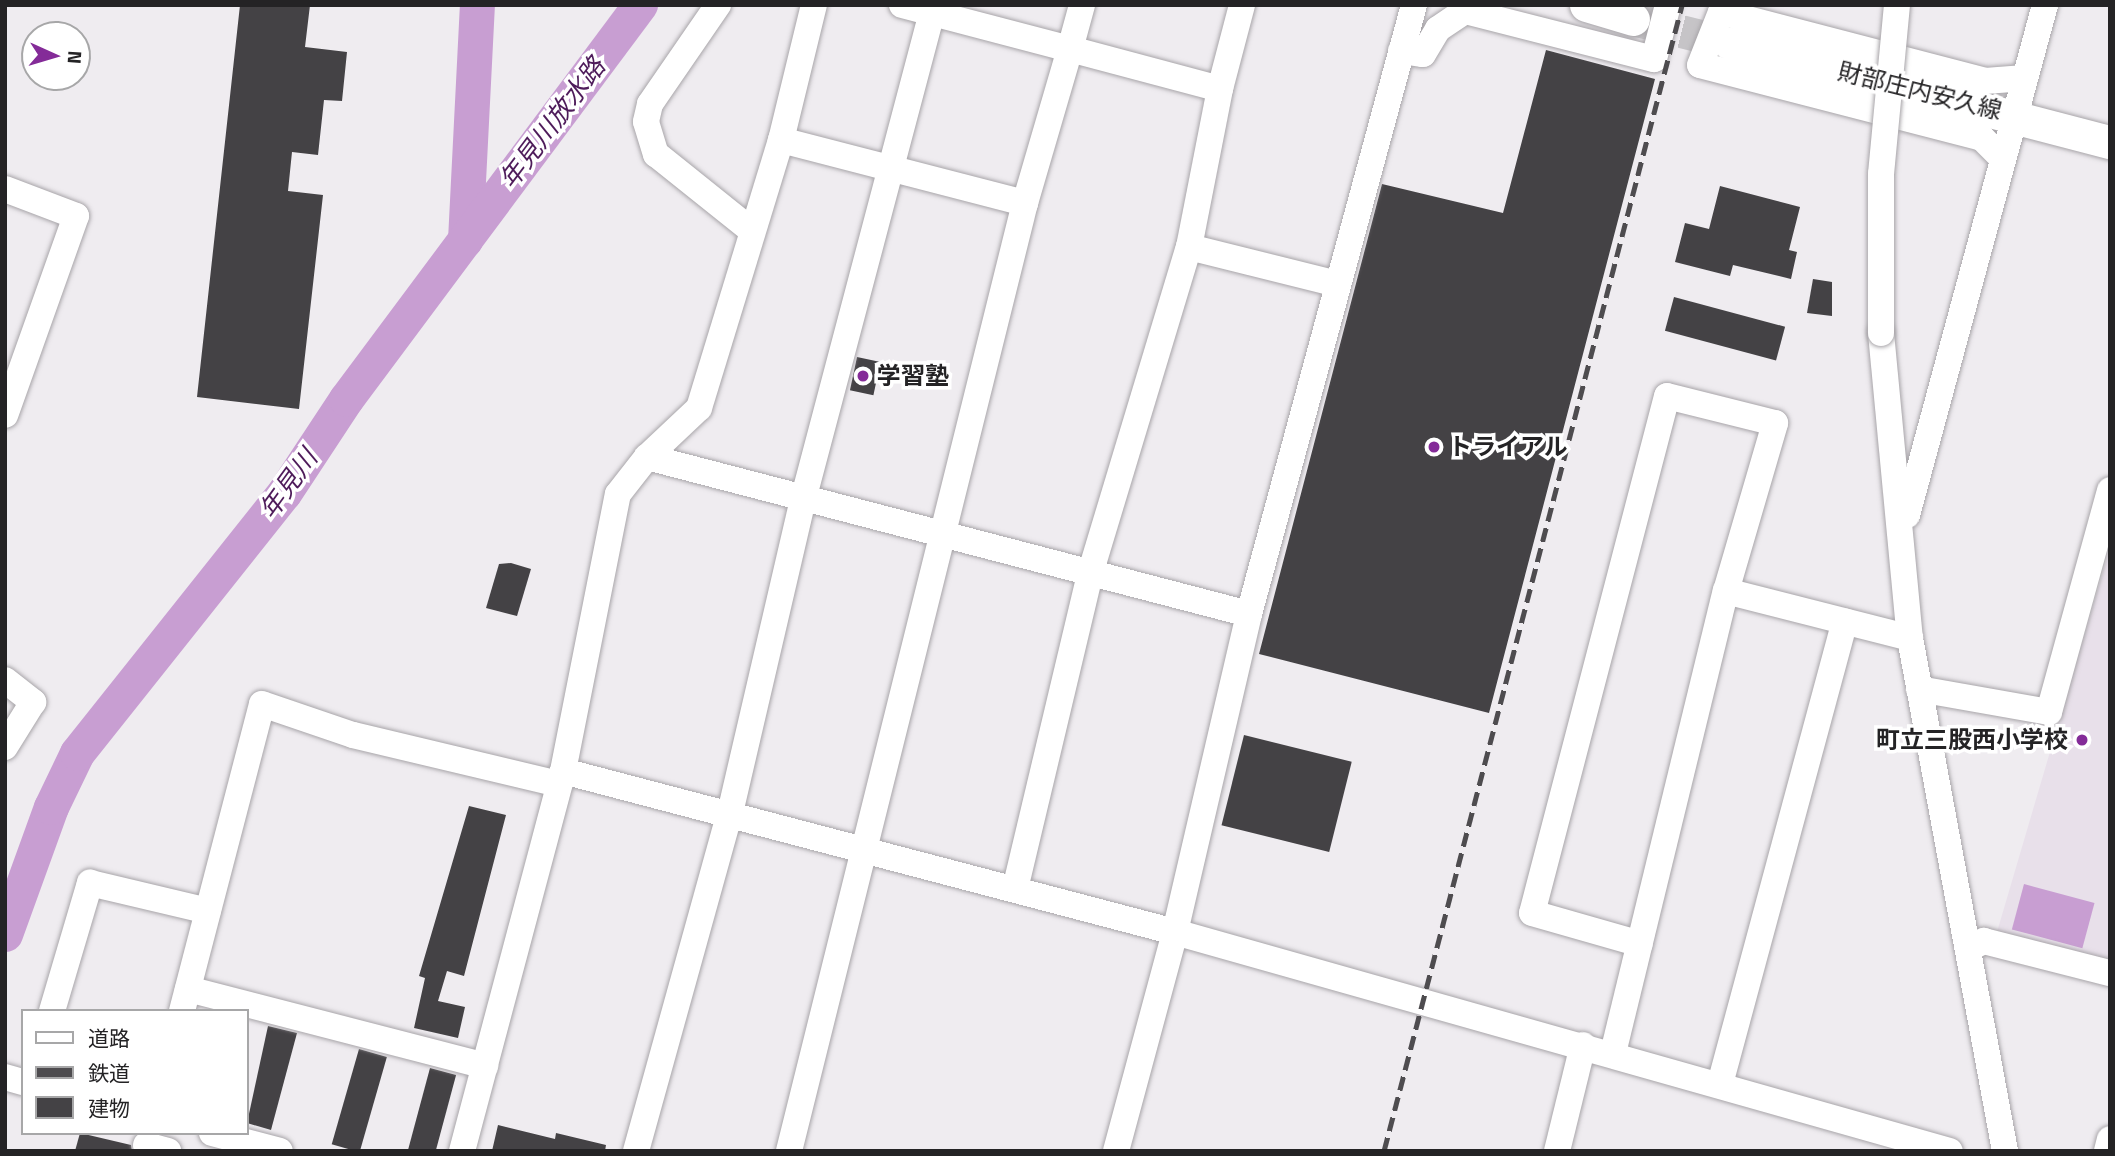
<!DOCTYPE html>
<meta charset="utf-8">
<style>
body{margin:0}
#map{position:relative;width:2115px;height:1156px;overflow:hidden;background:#efecf0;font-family:"Titillium Web","Noto Sans JP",sans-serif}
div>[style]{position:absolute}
.built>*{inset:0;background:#e8e0ea}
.water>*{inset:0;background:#c89ed2;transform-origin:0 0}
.river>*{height:35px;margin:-17.5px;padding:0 17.5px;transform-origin:17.5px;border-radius:17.5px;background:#c89ed2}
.building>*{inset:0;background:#444245;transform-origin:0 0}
.major-tunnel>*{height:33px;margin-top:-16.5px;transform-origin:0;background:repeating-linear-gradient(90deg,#c6c4c7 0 33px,transparent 0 50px)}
.roads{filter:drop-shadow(0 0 2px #a8a5a9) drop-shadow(0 0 2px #a8a5a9)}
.minor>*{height:26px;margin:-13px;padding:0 13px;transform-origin:13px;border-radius:13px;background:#fff}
.major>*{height:33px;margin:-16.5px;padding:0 16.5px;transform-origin:16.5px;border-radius:16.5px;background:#fff}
.rail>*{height:5px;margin-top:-2.5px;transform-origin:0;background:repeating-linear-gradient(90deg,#4e4c4f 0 14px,transparent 0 21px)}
.bridges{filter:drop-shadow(0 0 2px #a8a5a9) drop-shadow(0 0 2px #a8a5a9)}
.minor-bridge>*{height:26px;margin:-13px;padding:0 13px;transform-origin:13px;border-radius:13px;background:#fff}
.dots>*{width:19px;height:19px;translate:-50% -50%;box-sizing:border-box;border:4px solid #fff;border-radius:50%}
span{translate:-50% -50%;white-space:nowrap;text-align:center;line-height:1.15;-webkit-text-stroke:7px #fff;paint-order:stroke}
.street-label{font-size:24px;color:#242325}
.poi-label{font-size:24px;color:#242325;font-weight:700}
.left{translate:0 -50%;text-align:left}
.right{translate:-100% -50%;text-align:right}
.water-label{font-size:26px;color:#4e1b5a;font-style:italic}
.frame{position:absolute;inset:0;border:7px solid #242325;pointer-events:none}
.legend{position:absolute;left:21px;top:1009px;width:228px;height:126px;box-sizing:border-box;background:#fff;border:2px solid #a7a7a8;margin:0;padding:9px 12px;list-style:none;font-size:21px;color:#242325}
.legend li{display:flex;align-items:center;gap:14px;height:35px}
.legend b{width:35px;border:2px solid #a7a7a8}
.north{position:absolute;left:21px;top:21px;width:70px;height:70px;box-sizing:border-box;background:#fff;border:2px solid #a7a7a8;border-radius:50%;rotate:94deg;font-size:19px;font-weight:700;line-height:28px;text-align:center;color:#242325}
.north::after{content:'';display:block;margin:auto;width:24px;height:32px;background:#842b98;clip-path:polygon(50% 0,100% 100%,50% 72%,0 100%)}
</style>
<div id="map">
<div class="built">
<div style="clip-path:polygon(2110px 548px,2110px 962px,1997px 932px)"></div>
</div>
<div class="water">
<div style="left:2024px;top:884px;width:73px;height:47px;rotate:15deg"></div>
</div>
<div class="river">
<div style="left:465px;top:240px;width:235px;rotate:-87.1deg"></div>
<div style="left:5px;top:934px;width:135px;rotate:-70.1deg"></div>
<div style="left:51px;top:807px;width:60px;rotate:-64.3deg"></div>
<div style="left:77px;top:753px;width:332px;rotate:-51.5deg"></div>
<div style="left:284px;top:493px;width:113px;rotate:-56.6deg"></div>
<div style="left:346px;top:399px;width:492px;rotate:-53.3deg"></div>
</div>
<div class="building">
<div style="clip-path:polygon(240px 5px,310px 5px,305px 47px,347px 52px,342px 101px,324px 100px,318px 155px,292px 152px,288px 191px,323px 195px,299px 409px,197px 397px)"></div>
<div style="clip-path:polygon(1546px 50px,1655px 79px,1489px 713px,1259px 654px,1382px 184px,1503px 213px)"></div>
<div style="clip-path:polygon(1720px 186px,1800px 207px,1789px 250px,1797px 252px,1791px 279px,1733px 265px,1730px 276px,1675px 262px,1685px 223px,1709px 229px)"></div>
<div style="clip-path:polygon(1813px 279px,1832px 282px,1832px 316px,1807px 313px)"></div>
<div style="left:1674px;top:297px;width:115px;height:35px;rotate:15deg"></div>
<div style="left:857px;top:357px;width:24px;height:34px;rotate:12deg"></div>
<div style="clip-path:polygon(511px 563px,531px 569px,517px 616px,486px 608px,499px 564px)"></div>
<div style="left:1244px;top:735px;width:111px;height:93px;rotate:14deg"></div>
<div style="clip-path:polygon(469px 806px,506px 815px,464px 976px,447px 971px,438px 1001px,465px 1007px,458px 1038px,414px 1028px,425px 978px,419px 976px)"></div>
<div style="clip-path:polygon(268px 1026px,297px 1033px,271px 1130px,247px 1123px)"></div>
<div style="left:359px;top:1049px;width:29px;height:99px;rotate:16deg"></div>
<div style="left:430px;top:1068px;width:27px;height:86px;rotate:15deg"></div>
<div style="clip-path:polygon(498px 1125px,555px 1139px,556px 1133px,606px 1145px,605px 1151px,492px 1151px)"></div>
<div style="clip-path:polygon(80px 1133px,131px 1145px,132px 1151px,75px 1151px)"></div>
</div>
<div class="major-tunnel">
<div style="left:1633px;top:19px;width:99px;rotate:14deg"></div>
</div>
<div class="roads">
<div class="minor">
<div style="left:718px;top:5px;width:120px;rotate:124.5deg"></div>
<div style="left:650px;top:104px;width:18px;rotate:103deg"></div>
<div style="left:646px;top:122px;width:34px;rotate:73deg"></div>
<div style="left:656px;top:154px;width:123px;rotate:38.7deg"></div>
<div style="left:902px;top:5px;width:174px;rotate:14.7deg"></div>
<div style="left:1070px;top:49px;width:46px;rotate:-74.7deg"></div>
<div style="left:1401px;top:51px;width:22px;rotate:8deg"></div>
<div style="left:1423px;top:54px;width:29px;rotate:-59deg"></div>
<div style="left:1438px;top:29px;width:32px;rotate:-34deg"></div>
<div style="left:1465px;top:11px;width:195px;rotate:14.3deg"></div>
<div style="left:1654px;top:59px;width:56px;rotate:-75.5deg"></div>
<div style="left:1220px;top:89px;width:87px;rotate:-75.3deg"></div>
<div style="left:781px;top:140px;width:139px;rotate:-76.3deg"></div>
<div style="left:2003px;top:159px;width:30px;rotate:-135deg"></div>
<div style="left:1982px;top:138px;width:291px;rotate:-165.5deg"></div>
<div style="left:1700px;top:65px;width:57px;rotate:-68.4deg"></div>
<div style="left:1721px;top:12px;width:273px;rotate:14.6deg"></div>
<div style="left:1985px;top:81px;width:40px;rotate:-4.3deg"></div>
<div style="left:5px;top:189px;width:76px;rotate:20.8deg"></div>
<div style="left:76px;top:216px;width:211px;rotate:109.6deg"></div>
<div style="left:1881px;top:333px;width:306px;rotate:84.6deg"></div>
<div style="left:1910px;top:638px;width:522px;rotate:79.51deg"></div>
<div style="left:647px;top:457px;width:622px;rotate:14.62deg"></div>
<div style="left:1907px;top:515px;width:528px;rotate:-74.86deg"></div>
<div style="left:1726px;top:591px;width:190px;rotate:14.3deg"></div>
<div style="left:5px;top:680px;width:36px;rotate:38deg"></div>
<div style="left:33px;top:702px;width:53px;rotate:121.9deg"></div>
<div style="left:1919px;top:689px;width:132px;rotate:10deg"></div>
<div style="left:2049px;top:712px;width:230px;rotate:-74.6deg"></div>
<div style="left:563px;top:771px;width:633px;rotate:14.74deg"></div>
<div style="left:1175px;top:932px;width:805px;rotate:15.78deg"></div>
<div style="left:1015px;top:889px;width:324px;rotate:-76.6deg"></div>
<div style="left:1090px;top:574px;width:342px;rotate:-73.2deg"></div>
<div style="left:1968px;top:949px;width:18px;rotate:-27deg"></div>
<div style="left:1984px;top:941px;width:130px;rotate:14.3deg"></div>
<div style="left:188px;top:989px;width:307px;rotate:14.5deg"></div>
<div style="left:52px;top:1011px;width:134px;rotate:-73.5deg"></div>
<div style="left:90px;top:883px;width:121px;rotate:13.3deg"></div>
<div style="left:182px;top:1011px;width:317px;rotate:-75.4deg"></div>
<div style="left:262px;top:704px;width:96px;rotate:18.8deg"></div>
<div style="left:353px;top:735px;width:212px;rotate:13.4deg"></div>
<div style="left:1613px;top:1053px;width:476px;rotate:-76.3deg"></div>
<div style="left:1726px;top:591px;width:175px;rotate:-73.7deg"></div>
<div style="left:1775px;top:423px;width:111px;rotate:-166deg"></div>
<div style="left:1667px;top:396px;width:534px;rotate:104.63deg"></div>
<div style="left:1532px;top:913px;width:112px;rotate:16deg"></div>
<div style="left:5px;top:1077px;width:19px;rotate:16deg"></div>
<div style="left:1720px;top:1084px;width:479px;rotate:-74.9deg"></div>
<div style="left:212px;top:1133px;width:70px;rotate:14.8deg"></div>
<div style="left:146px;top:1145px;width:23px;rotate:15deg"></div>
<div style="left:462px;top:1151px;width:393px;rotate:-75.1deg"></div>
<div style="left:563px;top:771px;width:282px;rotate:-78.8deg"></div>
<div style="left:618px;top:494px;width:47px;rotate:-51.9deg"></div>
<div style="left:647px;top:457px;width:71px;rotate:-43.3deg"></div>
<div style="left:699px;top:408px;width:280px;rotate:-73deg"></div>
<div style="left:781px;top:140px;width:252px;rotate:14.5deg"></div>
<div style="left:1025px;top:203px;width:160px;rotate:-73.7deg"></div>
<div style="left:1070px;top:49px;width:155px;rotate:14.9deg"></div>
<div style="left:1220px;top:89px;width:161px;rotate:101.1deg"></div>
<div style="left:1189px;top:247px;width:153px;rotate:14deg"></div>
<div style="left:636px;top:1151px;width:351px;rotate:-74.5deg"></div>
<div style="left:730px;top:813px;width:321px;rotate:-76.9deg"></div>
<div style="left:803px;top:500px;width:512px;rotate:-75.18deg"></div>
<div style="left:789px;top:1151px;width:977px;rotate:-76.02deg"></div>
<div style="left:1116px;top:1151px;width:227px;rotate:-74.9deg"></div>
<div style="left:1175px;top:932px;width:326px;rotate:-76.9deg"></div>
<div style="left:1249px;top:614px;width:631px;rotate:-74.84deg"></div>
<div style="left:1557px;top:1151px;width:109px;rotate:-76.2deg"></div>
<div style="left:2107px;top:1151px;width:12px;rotate:-76deg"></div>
</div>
<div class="major">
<div style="left:1586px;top:5px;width:49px;rotate:16.6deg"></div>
<div style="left:1729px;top:43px;width:394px;rotate:14.6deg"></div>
</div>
</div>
<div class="rail">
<div style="left:1384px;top:1151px;width:1184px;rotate:-75.42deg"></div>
</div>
<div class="bridges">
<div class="minor-bridge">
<div style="left:1881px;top:333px;width:159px;rotate:-90deg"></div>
<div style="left:1881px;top:174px;width:170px;rotate:-84.6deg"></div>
</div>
</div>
<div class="dots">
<div style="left:863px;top:376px;background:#842b98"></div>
<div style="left:1434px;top:447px;background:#842b98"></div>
<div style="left:2082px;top:740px;background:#842b98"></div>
</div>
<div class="street-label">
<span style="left:1920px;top:91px;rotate:14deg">財部庄内安久線</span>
</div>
<div class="poi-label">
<span class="left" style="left:877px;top:376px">学習塾</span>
<span class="left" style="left:1448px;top:447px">トライアル</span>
<span class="right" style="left:2068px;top:740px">町立三股西小学校</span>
</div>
<div class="water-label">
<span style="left:552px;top:123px;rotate:-53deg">年見川放水路</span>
<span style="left:288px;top:484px;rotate:-54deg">年見川</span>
</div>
<div class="frame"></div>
<ul class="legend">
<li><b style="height:9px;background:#fff"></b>道路</li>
<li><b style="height:9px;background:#4e4c4f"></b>鉄道</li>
<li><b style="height:19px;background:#444245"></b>建物</li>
</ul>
<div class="north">N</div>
</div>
